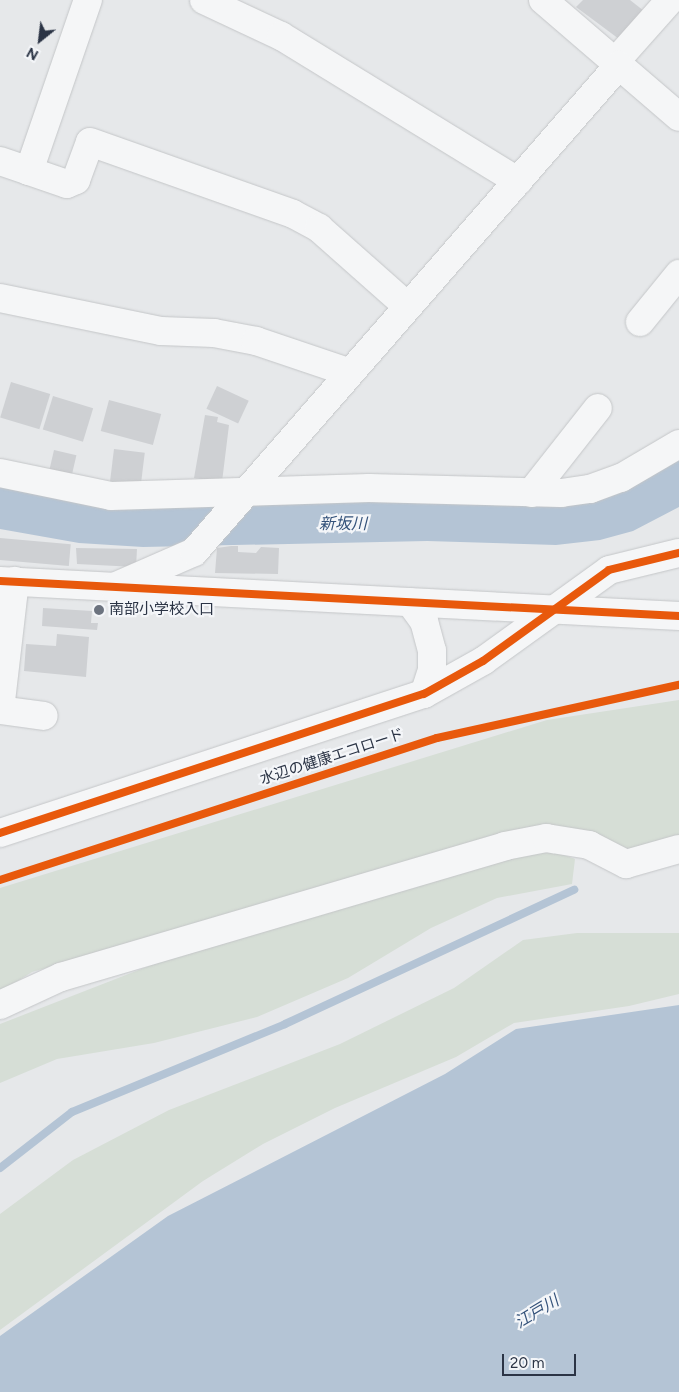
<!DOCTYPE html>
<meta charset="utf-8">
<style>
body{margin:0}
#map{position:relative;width:679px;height:1392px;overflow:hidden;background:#e6e8ea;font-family:Figtree,"Noto Sans JP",sans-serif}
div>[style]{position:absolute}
.green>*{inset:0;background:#d6ded6}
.water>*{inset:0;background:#b4c4d5}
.stream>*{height:8px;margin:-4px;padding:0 4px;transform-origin:4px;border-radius:4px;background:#b4c4d5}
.building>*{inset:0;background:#ced0d3;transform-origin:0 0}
.roads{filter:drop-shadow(0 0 1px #c4c6c8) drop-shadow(0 0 1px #c4c6c8)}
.minor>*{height:28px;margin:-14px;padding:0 14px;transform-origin:14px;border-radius:14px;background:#f5f6f7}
.cycleway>*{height:8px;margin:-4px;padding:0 4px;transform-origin:4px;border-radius:4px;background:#e8590c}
.dots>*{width:14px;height:14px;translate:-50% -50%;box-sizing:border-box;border:2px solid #f4f6f9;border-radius:50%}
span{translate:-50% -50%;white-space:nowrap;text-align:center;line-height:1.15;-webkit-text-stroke:4.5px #f4f6f9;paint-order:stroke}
.poi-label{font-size:15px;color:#2b3445}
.left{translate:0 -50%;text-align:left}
.street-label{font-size:15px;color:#2b3445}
.water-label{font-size:16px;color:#34527a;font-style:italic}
.north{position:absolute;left:15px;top:15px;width:50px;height:50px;-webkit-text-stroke:4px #f4f6f9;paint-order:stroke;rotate:209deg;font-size:14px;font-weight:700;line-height:20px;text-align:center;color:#2b3445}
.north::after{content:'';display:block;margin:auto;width:18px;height:22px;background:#2b3445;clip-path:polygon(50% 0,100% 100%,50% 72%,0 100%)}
.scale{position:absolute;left:502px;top:1354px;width:74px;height:22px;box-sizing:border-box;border:2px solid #2b3445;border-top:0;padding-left:6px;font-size:15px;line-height:18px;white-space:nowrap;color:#2b3445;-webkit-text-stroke:4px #f4f6f9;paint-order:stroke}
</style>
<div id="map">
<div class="green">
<div style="clip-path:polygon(679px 700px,679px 837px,630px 852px,546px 824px,32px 972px,0 992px,0 888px,547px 720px)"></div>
<div style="clip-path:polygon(546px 848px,575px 859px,572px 884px,497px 898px,431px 928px,348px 978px,257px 1017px,154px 1043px,57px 1059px,0 1083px,0 1024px,203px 945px)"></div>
<div style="clip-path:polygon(577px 933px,679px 933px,679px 994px,629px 1006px,514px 1023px,456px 1057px,335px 1108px,263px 1144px,203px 1181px,0 1330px,0 1214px,73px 1160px,169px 1110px,340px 1044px,454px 988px,523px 940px)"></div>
</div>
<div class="water">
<div style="clip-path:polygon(679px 457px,679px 507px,633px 531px,600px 540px,556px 545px,427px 541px,143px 547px,79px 543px,0 529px,0 480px,542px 504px)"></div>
<div style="clip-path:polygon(679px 1005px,679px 1392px,0 1392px,0 1336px,168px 1216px,445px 1074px,516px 1029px)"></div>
</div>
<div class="stream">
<div style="left:0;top:1168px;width:91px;rotate:-37.9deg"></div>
<div style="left:72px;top:1112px;width:230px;rotate:-22.4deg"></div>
<div style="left:285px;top:1024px;width:319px;rotate:-24.9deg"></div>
</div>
<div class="building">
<div style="clip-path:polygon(583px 0,630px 0,644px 11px,619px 39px,576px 7px)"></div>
<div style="left:11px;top:382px;width:41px;height:37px;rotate:17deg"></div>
<div style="left:217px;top:386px;width:35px;height:25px;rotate:25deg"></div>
<div style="left:53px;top:396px;width:42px;height:35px;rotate:17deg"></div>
<div style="left:109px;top:400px;width:54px;height:32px;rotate:15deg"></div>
<div style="clip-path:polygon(205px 415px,218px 417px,217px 422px,229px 425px,222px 482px,194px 478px)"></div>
<div style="left:114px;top:449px;width:31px;height:35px;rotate:7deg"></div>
<div style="left:54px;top:450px;width:23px;height:27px;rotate:13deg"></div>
<div style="left:0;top:538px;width:71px;height:22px;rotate:5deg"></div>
<div style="clip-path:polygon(231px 546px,238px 546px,238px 552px,256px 553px,261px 547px,279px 548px,278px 574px,215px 573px,217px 548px)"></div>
<div style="clip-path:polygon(76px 548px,137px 549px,136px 567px,77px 564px)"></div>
<div style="clip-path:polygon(43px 608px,92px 611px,91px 623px,98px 623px,97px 630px,42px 626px)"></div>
<div style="clip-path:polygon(57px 634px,89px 637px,86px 677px,24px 671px,26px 644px,56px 646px)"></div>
</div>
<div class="roads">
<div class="minor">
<div style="left:204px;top:0;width:85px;rotate:25.1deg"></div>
<div style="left:281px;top:36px;width:278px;rotate:31.5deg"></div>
<div style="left:543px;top:0;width:179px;rotate:40.7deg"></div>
<div style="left:615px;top:62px;width:83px;rotate:-48.4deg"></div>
<div style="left:0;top:161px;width:31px;rotate:19deg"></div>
<div style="left:29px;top:171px;width:181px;rotate:-71deg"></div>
<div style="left:29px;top:171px;width:40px;rotate:18.9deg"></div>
<div style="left:67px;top:184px;width:10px;rotate:-24deg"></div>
<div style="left:76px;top:180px;width:40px;rotate:-69.8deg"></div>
<div style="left:90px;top:142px;width:215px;rotate:19.5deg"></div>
<div style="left:293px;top:214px;width:30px;rotate:28deg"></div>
<div style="left:319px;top:228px;width:116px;rotate:41.5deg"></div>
<div style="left:0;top:298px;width:164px;rotate:11.6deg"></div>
<div style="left:161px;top:331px;width:53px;rotate:2.2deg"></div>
<div style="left:214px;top:333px;width:43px;rotate:10.8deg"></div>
<div style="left:256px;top:341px;width:97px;rotate:18.6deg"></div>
<div style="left:640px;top:322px;width:62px;rotate:-50.9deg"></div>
<div style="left:0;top:473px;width:113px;rotate:11.7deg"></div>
<div style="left:111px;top:496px;width:258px;rotate:-1.8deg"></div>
<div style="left:369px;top:488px;width:192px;rotate:1.5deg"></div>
<div style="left:561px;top:493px;width:29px;rotate:-8deg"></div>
<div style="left:590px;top:489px;width:33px;rotate:-20deg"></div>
<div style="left:621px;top:478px;width:67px;rotate:-30.4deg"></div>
<div style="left:531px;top:493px;width:108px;rotate:-51.8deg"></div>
<div style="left:0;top:581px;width:680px;rotate:2.95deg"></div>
<div style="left:114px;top:587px;width:87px;rotate:-23.6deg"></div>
<div style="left:194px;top:552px;width:646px;rotate:-48.89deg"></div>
<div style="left:410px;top:602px;width:24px;rotate:54deg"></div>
<div style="left:424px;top:621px;width:31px;rotate:75deg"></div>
<div style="left:432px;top:651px;width:19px;rotate:90deg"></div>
<div style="left:432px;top:670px;width:25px;rotate:108deg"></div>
<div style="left:0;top:710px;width:130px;rotate:-83.4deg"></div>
<div style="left:0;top:710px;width:44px;rotate:7.8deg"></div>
<div style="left:0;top:833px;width:446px;rotate:-18.2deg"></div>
<div style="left:424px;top:694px;width:68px;rotate:-29.2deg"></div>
<div style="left:483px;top:661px;width:155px;rotate:-35.8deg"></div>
<div style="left:609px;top:570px;width:72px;rotate:-13.7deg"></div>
<div style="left:0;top:1005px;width:67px;rotate:-24.7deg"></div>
<div style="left:61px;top:977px;width:463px;rotate:-16.4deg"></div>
<div style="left:505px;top:846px;width:42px;rotate:-11deg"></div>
<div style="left:546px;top:838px;width:44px;rotate:9.2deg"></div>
<div style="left:589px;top:845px;width:42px;rotate:27.2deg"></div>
<div style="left:626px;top:864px;width:55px;rotate:-15.8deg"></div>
</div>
</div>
<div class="cycleway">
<div style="left:0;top:581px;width:680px;rotate:2.95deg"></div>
<div style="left:0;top:833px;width:446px;rotate:-18.2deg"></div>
<div style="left:424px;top:694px;width:68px;rotate:-29.2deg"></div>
<div style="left:483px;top:661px;width:155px;rotate:-35.8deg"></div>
<div style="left:609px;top:570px;width:72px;rotate:-13.7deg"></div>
<div style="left:0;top:880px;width:459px;rotate:-18deg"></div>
<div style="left:437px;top:738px;width:248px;rotate:-12.4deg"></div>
</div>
<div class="dots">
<div style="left:99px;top:610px;background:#6c737f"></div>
</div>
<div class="poi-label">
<span class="left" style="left:109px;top:610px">南部小学校入口</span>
</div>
<div class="street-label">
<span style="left:332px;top:757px;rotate:-18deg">水辺の健康エコロード</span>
</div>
<div class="water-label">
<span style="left:343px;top:524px">新坂川</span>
<span style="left:537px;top:1312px;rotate:-31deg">江戸川</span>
</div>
<div class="north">N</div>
<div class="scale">20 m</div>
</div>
